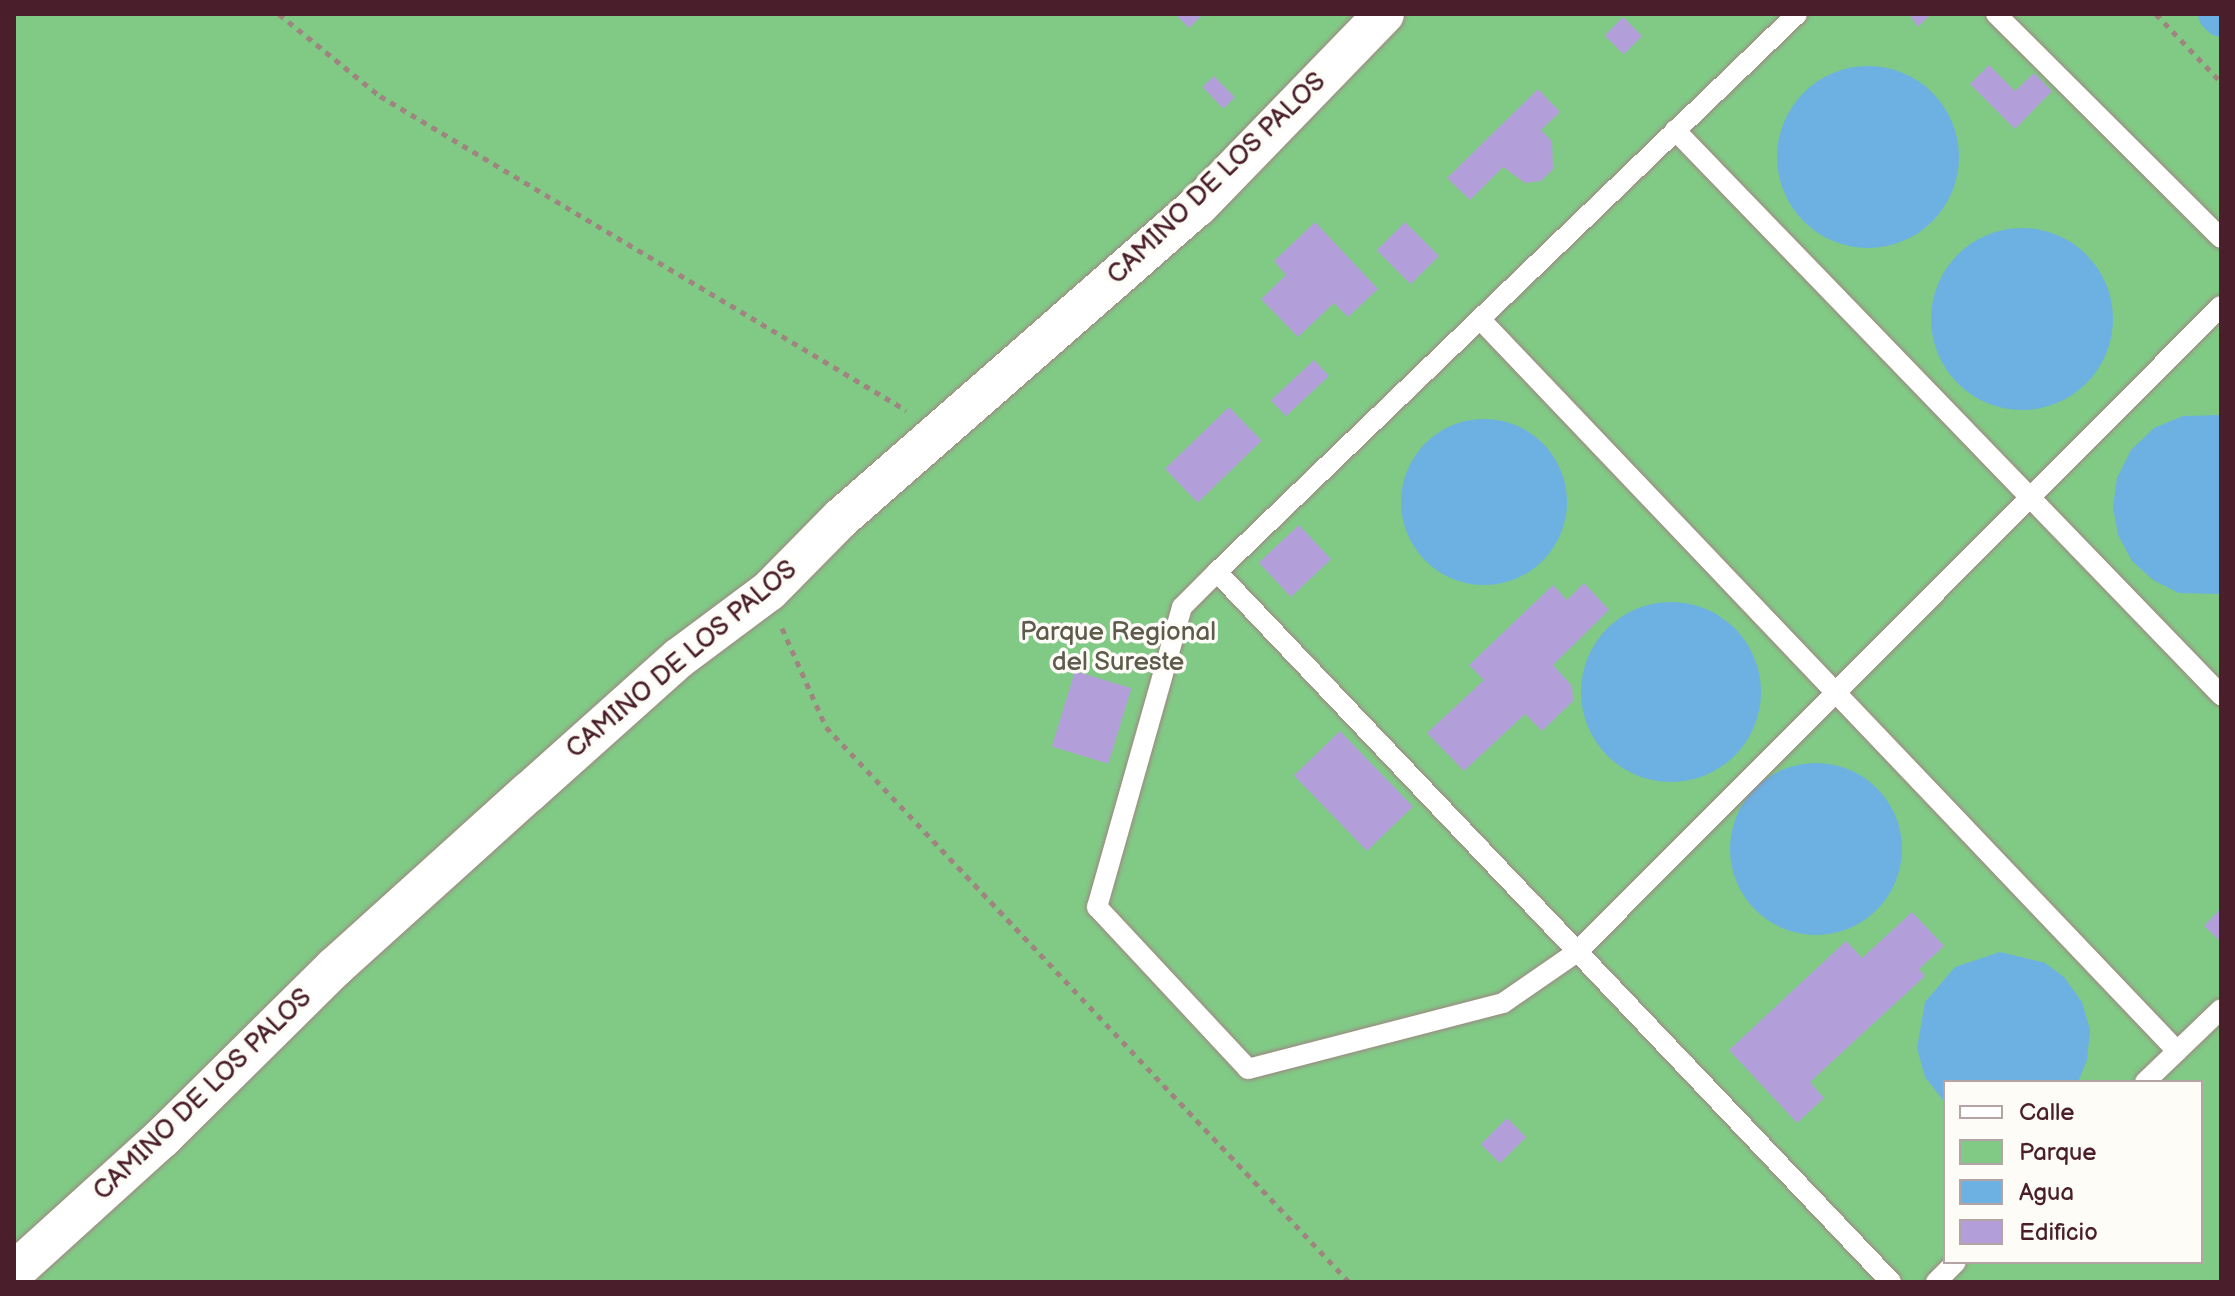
<!DOCTYPE html>
<style>
body{margin:0}
#map{position:relative;width:2235px;height:1296px;overflow:hidden;background:#f3ebd4;font-family:"Balsamiq Sans",sans-serif}
div>[style]{position:absolute}
.green>*{inset:0;background:#81ca86}
.water>*{inset:0;background:#6db0e2}
.round{border-radius:50%}
.canal>*{height:36px;margin:-18px;padding:0 18px;transform-origin:18px;border-radius:18px;background:#6db0e2}
.building>*{inset:0;background:#b29fda;transform-origin:0 0}
.path>*{height:5px;margin-top:-2.5px;transform-origin:0;background:repeating-linear-gradient(90deg,#9e8580 0 6px,transparent 0 12px)}
.roads{filter:drop-shadow(0 0 2px #9e8580) drop-shadow(0 0 2px #9e8580)}
.lane>*{height:20px;margin:-10px;padding:0 10px;transform-origin:10px;border-radius:10px;background:#fff}
.street>*{height:40px;margin:-20px;padding:0 20px;transform-origin:20px;border-radius:20px;background:#fff}
span{translate:-50% -50%;white-space:nowrap;text-align:center;line-height:1.15;-webkit-text-stroke:7px #fdfcf7;paint-order:stroke}
.street-label{font-size:26px;color:#4a1f2b}
.park-label{font-size:26px;color:#5d5b4b}
.frame{position:absolute;inset:0;border:16px solid #4a1f2b;pointer-events:none}
.legend{position:absolute;left:1943px;top:1080px;width:260px;height:184px;box-sizing:border-box;background:#fdfcf7;border:2px solid #b5a4a5;margin:0;padding:10px 14px;list-style:none;font-size:24px;color:#4a1f2b}
.legend li{display:flex;align-items:center;gap:16px;height:40px}
.legend b{width:40px;border:2px solid #b5a4a5}
</style>
<div id="map">
<div class="green">
<div style="clip-path:polygon(evenodd,14px 14px,2221px 14px,2221px 1282px,14px 1282px,14px 14px,1945px 1082px,2201px 1082px,2201px 1262px,1945px 1262px,1945px 1082px)"></div>
</div>
<div class="water">
<div class="round" style="left:1777px;top:66px;width:182px;height:182px"></div>
<div class="round" style="left:1931px;top:228px;width:182px;height:182px"></div>
<div style="clip-path:polygon(2221px 415px,2221px 594px,2179px 593px,2153px 580px,2132px 561px,2118px 535px,2113px 507px,2117px 478px,2131px 450px,2154px 428px,2183px 416px)"></div>
<div class="round" style="left:1401px;top:419px;width:166px;height:166px"></div>
<div class="round" style="left:1581px;top:602px;width:180px;height:180px"></div>
<div class="round" style="left:1730px;top:763px;width:172px;height:172px"></div>
<div style="clip-path:polygon(2000px 952px,2045px 963px,2064px 977px,2082px 1002px,2090px 1030px,2087px 1060px,2078px 1082px,1945px 1082px,1945px 1103px,1925px 1077px,1917px 1048px,1925px 1002px,1955px 967px)"></div>
</div>
<div class="canal">
<div style="left:2216px;top:14px;width:7px;rotate:45deg"></div>
</div>
<div class="building">
<div style="clip-path:polygon(1175px 14px,1203px 14px,1189px 28px)"></div>
<div style="clip-path:polygon(1909px 14px,1931px 14px,1918px 27px)"></div>
<div style="left:1623px;top:17px;width:27px;height:26px;rotate:45deg"></div>
<div style="clip-path:polygon(1989px 65px,2015px 91px,2034px 73px,2052px 91px,2015px 129px,1970px 84px)"></div>
<div style="left:1214px;top:76px;width:30px;height:16px;rotate:46deg"></div>
<div style="clip-path:polygon(1538px 89px,1560px 112px,1541px 130px,1552px 141px,1553px 169px,1541px 181px,1525px 183px,1503px 167px,1470px 200px,1447px 178px)"></div>
<div style="clip-path:polygon(1315px 222px,1378px 289px,1348px 317px,1334px 303px,1298px 337px,1261px 299px,1286px 275px,1274px 261px)"></div>
<div style="left:1405px;top:222px;width:48px;height:40px;rotate:45deg"></div>
<div style="left:1314px;top:360px;width:22px;height:59px;rotate:47deg"></div>
<div style="left:1229px;top:407px;width:47px;height:89px;rotate:46deg"></div>
<div style="left:1299px;top:525px;width:47px;height:55px;rotate:47deg"></div>
<div style="clip-path:polygon(1584px 583px,1609px 610px,1553px 665px,1572px 686px,1573px 701px,1542px 731px,1525px 714px,1464px 771px,1427px 733px,1484px 680px,1469px 665px,1553px 585px,1567px 600px)"></div>
<div style="left:1075px;top:671px;width:59px;height:79px;rotate:17deg"></div>
<div style="left:1340px;top:731px;width:105px;height:64px;rotate:46deg"></div>
<div style="clip-path:polygon(2221px 908px,2221px 942px,2204px 926px)"></div>
<div style="clip-path:polygon(1912px 912px,1944px 946px,1919px 969px,1925px 976px,1810px 1082px,1824px 1098px,1797px 1123px,1729px 1050px,1846px 941px,1862px 958px)"></div>
<div style="left:1507px;top:1118px;width:27px;height:37px;rotate:45deg"></div>
</div>
<div class="path">
<div style="left:279px;top:14px;width:130px;rotate:39.1deg"></div>
<div style="left:380px;top:96px;width:613px;rotate:30.84deg"></div>
<div style="left:2156px;top:14px;width:94px;rotate:46.3deg"></div>
<div style="left:782px;top:628px;width:108px;rotate:66deg"></div>
<div style="left:826px;top:727px;width:763px;rotate:46.7deg"></div>
</div>
<div class="roads">
<div class="lane">
<div style="left:1797px;top:14px;width:805px;rotate:136.11deg"></div>
<div style="left:1217px;top:572px;width:979px;rotate:46.49deg"></div>
<div style="left:1996px;top:14px;width:317px;rotate:44.9deg"></div>
<div style="left:1675px;top:130px;width:786px;rotate:45.98deg"></div>
<div style="left:1480px;top:319px;width:1011px;rotate:46.4deg"></div>
<div style="left:1217px;top:572px;width:49px;rotate:135deg"></div>
<div style="left:1182px;top:607px;width:312px;rotate:105.8deg"></div>
<div style="left:1097px;top:907px;width:221px;rotate:47deg"></div>
<div style="left:1248px;top:1069px;width:263px;rotate:-14.5deg"></div>
<div style="left:1503px;top:1003px;width:90px;rotate:-34.6deg"></div>
<div style="left:1577px;top:952px;width:912px;rotate:-45.09deg"></div>
<div style="left:2145px;top:1082px;width:105px;rotate:-43.8deg"></div>
<div style="left:1936px;top:1282px;width:28px;rotate:-45deg"></div>
</div>
<div class="street">
<div style="left:14px;top:1272px;width:200px;rotate:-42.2deg"></div>
<div style="left:162px;top:1138px;width:243px;rotate:-44.7deg"></div>
<div style="left:335px;top:967px;width:261px;rotate:-42.1deg"></div>
<div style="left:529px;top:792px;width:201px;rotate:-41.8deg"></div>
<div style="left:679px;top:658px;width:112px;rotate:-36.7deg"></div>
<div style="left:769px;top:591px;width:103px;rotate:-45.4deg"></div>
<div style="left:841px;top:518px;width:474px;rotate:-41.2deg"></div>
<div style="left:1198px;top:206px;width:267px;rotate:-45.9deg"></div>
</div>
</div>
<div class="street-label">
<span style="left:1217px;top:179px;rotate:-44deg">CAMINO DE LOS PALOS</span>
<span style="left:682px;top:660px;rotate:-40deg">CAMINO DE LOS PALOS</span>
<span style="left:203px;top:1095px;rotate:-44deg">CAMINO DE LOS PALOS</span>
</div>
<div class="park-label">
<span style="left:1118px;top:648px">Parque Regional<br>del Sureste</span>
</div>
<div class="frame"></div>
<ul class="legend">
<li><b style="height:10px;background:#fff"></b>Calle</li>
<li><b style="height:22px;background:#81ca86"></b>Parque</li>
<li><b style="height:22px;background:#6db0e2"></b>Agua</li>
<li><b style="height:22px;background:#b29fda"></b>Edificio</li>
</ul>
</div>
